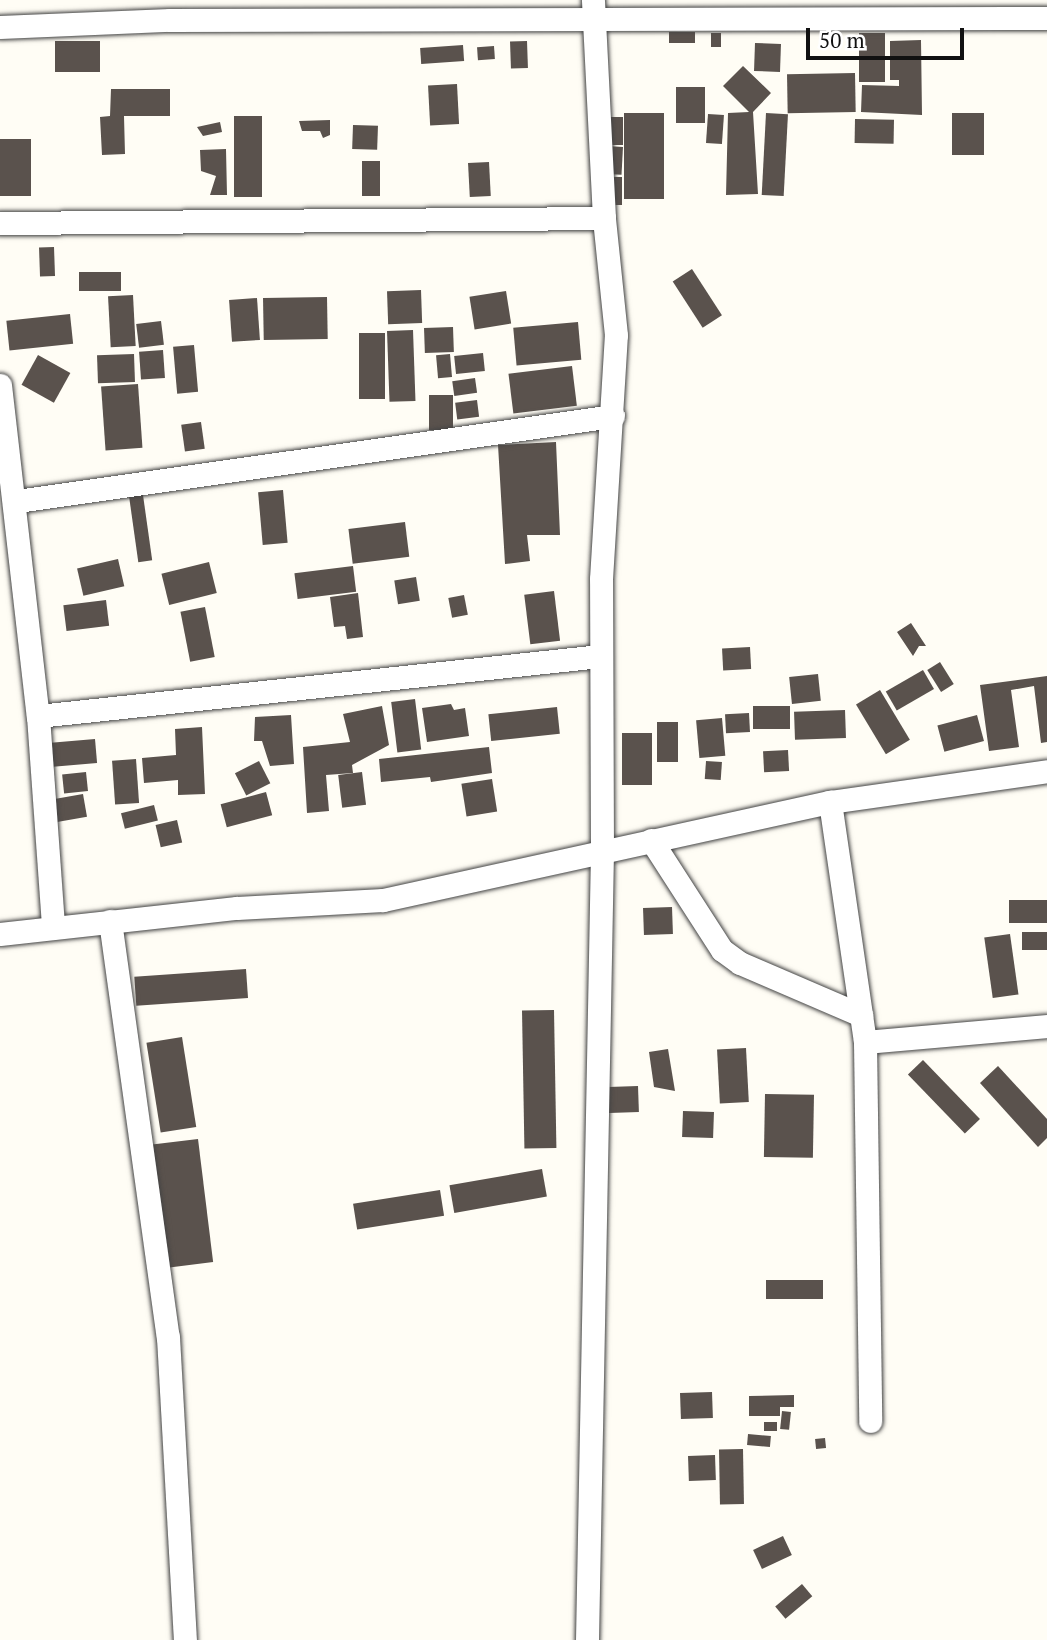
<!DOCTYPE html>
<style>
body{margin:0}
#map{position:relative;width:1047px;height:1640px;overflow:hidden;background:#fffdf5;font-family:"PT Serif",serif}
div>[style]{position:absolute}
.building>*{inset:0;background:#5a524d;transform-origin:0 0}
.roads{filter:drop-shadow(0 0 2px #444) drop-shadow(0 0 2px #444)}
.street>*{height:23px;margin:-11.5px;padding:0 11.5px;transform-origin:11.5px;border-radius:11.5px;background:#fff}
span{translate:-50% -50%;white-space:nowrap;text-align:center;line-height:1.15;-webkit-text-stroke:7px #fff;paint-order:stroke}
.scale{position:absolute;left:806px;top:28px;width:158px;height:32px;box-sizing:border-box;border:4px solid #111;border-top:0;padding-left:9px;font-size:21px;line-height:24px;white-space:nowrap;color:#111;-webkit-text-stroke:5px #fff;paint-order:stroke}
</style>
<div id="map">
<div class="building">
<div style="left:695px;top:32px;width:11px;height:26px;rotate:90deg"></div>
<div style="left:711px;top:33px;width:10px;height:14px"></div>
<div style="left:859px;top:33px;width:26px;height:49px"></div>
<div style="clip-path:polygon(921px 40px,922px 115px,861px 112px,862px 85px,899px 86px,899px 80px,890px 80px,890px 41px)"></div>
<div style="left:100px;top:41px;width:31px;height:45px;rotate:90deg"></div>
<div style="left:527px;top:41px;width:27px;height:17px;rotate:88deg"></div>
<div style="left:755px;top:43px;width:26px;height:28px;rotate:2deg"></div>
<div style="left:463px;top:45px;width:16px;height:43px;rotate:86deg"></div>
<div style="left:494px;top:46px;width:13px;height:17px;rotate:86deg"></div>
<div style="clip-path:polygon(743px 66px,771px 93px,753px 112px,758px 194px,726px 195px,728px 113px,749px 112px,723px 86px)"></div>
<div style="left:855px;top:73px;width:39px;height:68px;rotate:89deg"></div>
<div style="left:457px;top:84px;width:40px;height:29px;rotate:87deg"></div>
<div style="left:676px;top:87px;width:29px;height:36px"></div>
<div style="clip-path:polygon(111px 89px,170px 89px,170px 116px,124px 116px,125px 154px,102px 155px,100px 117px,110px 116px)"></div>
<div style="left:624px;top:113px;width:40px;height:86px"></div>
<div style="left:766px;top:113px;width:22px;height:82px;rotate:3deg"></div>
<div style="left:952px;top:113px;width:32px;height:42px"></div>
<div style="left:708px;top:114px;width:16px;height:29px;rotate:4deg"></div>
<div style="left:234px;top:116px;width:28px;height:81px"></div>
<div style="left:607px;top:117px;width:16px;height:28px"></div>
<div style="left:855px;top:119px;width:39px;height:24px;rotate:1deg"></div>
<div style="clip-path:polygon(330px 120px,330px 135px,323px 138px,320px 131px,302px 131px,299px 121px)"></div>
<div style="clip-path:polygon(220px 122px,222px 132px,203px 136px,197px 127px)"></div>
<div style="left:353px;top:125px;width:25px;height:24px;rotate:2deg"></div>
<div style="left:0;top:139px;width:31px;height:57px"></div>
<div style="left:606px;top:146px;width:17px;height:28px;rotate:3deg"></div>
<div style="clip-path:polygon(226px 149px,227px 195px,210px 195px,216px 176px,201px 171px,200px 150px)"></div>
<div style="left:362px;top:161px;width:18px;height:35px"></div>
<div style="left:489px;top:162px;width:34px;height:21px;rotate:87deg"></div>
<div style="left:606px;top:177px;width:16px;height:28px"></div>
<div style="left:54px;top:247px;width:29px;height:15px;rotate:88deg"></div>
<div style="left:692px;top:269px;width:55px;height:23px;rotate:57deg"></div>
<div style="left:121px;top:272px;width:19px;height:42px;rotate:90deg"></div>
<div style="left:421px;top:290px;width:33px;height:34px;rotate:88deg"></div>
<div style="left:506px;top:291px;width:33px;height:37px;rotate:81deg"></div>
<div style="left:133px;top:295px;width:51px;height:25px;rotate:87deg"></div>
<div style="left:327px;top:297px;width:42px;height:64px;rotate:89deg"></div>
<div style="left:257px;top:298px;width:42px;height:28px;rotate:86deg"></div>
<div style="left:70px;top:314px;width:30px;height:64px;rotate:84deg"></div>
<div style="left:161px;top:321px;width:24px;height:25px;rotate:83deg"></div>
<div style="left:578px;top:322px;width:38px;height:65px;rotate:85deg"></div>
<div style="left:453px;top:327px;width:25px;height:29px;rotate:88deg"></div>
<div style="left:413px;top:330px;width:71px;height:26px;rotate:88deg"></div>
<div style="left:359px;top:333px;width:26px;height:66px"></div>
<div style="left:194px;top:345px;width:47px;height:21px;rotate:85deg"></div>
<div style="left:163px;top:350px;width:28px;height:24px;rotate:86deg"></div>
<div style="left:483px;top:353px;width:18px;height:29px;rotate:84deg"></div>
<div style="left:134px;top:354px;width:28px;height:37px;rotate:88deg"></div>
<div style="left:450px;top:354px;width:23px;height:14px;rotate:85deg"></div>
<div style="left:38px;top:355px;width:37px;height:34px;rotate:29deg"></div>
<div style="left:572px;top:366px;width:40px;height:64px;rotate:83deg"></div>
<div style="left:475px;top:378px;width:15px;height:23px;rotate:82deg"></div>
<div style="left:138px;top:384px;width:64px;height:37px;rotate:86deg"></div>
<div style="left:429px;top:395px;width:24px;height:35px"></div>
<div style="left:477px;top:400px;width:17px;height:22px;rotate:83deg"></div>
<div style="left:201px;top:422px;width:27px;height:20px;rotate:82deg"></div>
<div style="clip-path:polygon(556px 442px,560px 535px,527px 535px,530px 561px,505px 564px,498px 445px)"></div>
<div style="left:283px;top:490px;width:53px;height:25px;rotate:85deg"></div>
<div style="left:143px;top:495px;width:66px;height:14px;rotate:82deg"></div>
<div style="left:405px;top:522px;width:35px;height:57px;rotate:83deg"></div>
<div style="left:118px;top:559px;width:28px;height:42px;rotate:77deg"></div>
<div style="left:209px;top:562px;width:32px;height:49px;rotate:76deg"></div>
<div style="left:353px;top:566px;width:26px;height:59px;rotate:83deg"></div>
<div style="left:416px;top:577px;width:24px;height:22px;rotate:81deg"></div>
<div style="left:554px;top:591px;width:50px;height:30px;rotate:83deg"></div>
<div style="clip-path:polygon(358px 593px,363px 637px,347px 639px,345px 626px,334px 627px,330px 597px)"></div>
<div style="left:464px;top:595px;width:20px;height:16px;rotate:79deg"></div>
<div style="left:106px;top:600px;width:26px;height:43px;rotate:83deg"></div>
<div style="left:205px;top:607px;width:51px;height:25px;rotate:79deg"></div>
<div style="clip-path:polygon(911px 623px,926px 646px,919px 646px,913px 656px,897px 632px)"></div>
<div style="left:750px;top:647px;width:22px;height:28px;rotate:87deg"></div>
<div style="left:940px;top:662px;width:26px;height:15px;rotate:58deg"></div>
<div style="left:923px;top:670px;width:22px;height:43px;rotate:60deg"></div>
<div style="left:818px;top:674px;width:27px;height:29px;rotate:84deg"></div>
<div style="clip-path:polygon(1047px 676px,1047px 742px,1041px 743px,1034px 686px,1011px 690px,1019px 747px,989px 751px,980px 685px)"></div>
<div style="left:880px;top:690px;width:58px;height:28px;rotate:59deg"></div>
<div style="left:415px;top:699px;width:51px;height:24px;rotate:83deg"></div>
<div style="clip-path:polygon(451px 704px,454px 710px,465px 708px,469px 736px,427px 742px,422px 708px)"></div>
<div style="clip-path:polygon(382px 706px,389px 745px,352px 765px,353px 773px,326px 775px,329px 811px,307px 813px,303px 747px,350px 742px,343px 714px)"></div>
<div style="left:790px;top:706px;width:23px;height:37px;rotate:90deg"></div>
<div style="left:557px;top:707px;width:27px;height:69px;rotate:84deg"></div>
<div style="left:845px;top:710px;width:28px;height:51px;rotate:88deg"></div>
<div style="left:749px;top:713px;width:19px;height:24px;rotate:87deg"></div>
<div style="clip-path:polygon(291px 715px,294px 764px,270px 766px,262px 741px,254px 741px,255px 717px)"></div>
<div style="left:977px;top:715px;width:27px;height:41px;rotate:75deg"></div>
<div style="left:722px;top:718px;width:38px;height:26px;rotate:85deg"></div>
<div style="left:657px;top:722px;width:21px;height:40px"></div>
<div style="clip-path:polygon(202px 727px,205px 794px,178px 795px,178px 780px,144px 783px,142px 758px,176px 755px,175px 729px)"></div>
<div style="left:622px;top:733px;width:30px;height:52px"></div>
<div style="left:95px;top:739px;width:24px;height:47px;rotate:85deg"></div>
<div style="clip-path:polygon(489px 747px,492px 773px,431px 782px,430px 777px,381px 782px,379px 759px)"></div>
<div style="left:788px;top:750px;width:21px;height:25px;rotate:87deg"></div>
<div style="left:136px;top:759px;width:44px;height:24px;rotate:86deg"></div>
<div style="left:259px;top:761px;width:25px;height:27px;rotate:63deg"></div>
<div style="left:706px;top:761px;width:16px;height:18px;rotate:4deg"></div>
<div style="left:86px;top:772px;width:19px;height:24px;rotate:84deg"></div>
<div style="left:362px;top:772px;width:33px;height:24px;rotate:83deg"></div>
<div style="left:492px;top:779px;width:33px;height:31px;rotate:81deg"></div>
<div style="left:266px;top:792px;width:24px;height:47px;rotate:75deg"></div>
<div style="left:83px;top:794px;width:23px;height:36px;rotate:80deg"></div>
<div style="left:154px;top:805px;width:16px;height:34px;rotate:76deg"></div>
<div style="left:177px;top:820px;width:23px;height:22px;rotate:77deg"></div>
<div style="left:1047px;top:900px;width:23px;height:38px;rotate:90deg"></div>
<div style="left:672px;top:907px;width:27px;height:29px;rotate:88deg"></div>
<div style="left:1047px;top:932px;width:18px;height:25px;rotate:90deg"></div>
<div style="left:1010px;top:934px;width:61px;height:26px;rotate:82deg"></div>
<div style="left:246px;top:969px;width:29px;height:112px;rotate:86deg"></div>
<div style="left:554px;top:1010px;width:138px;height:32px;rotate:89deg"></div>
<div style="left:182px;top:1037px;width:91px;height:36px;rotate:81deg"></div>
<div style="left:746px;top:1048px;width:54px;height:29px;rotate:87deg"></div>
<div style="clip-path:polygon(668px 1049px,675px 1091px,654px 1087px,649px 1052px)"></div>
<div style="left:923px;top:1060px;width:82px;height:21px;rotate:46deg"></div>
<div style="clip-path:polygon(998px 1066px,1047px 1119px,1047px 1138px,1038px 1147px,980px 1083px)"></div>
<div style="left:638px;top:1086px;width:26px;height:37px;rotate:88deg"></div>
<div style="left:765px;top:1094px;width:49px;height:63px;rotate:1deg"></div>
<div style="left:683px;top:1111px;width:31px;height:26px;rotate:2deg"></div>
<div style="left:198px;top:1139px;width:124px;height:46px;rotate:83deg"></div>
<div style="left:542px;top:1169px;width:28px;height:94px;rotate:80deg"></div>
<div style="left:440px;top:1190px;width:26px;height:88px;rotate:81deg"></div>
<div style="left:823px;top:1280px;width:19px;height:57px;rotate:90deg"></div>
<div style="left:712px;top:1392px;width:26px;height:32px;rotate:88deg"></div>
<div style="clip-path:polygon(794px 1395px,794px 1407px,780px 1407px,780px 1416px,749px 1416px,749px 1396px)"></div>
<div style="left:782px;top:1411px;width:9px;height:18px;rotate:6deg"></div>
<div style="left:764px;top:1422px;width:13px;height:9px"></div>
<div style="left:748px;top:1434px;width:23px;height:11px;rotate:5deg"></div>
<div style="left:825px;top:1438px;width:10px;height:10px;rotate:84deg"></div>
<div style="left:743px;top:1449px;width:55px;height:24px;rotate:89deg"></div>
<div style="left:715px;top:1455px;width:25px;height:27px;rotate:88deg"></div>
<div style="left:783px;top:1536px;width:21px;height:33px;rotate:65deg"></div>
<div style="left:802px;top:1584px;width:16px;height:35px;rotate:50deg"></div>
</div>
<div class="roads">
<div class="street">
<div style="left:0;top:27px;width:170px;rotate:-2.4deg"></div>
<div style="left:170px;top:20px;width:877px;rotate:-0.13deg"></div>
<div style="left:0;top:223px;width:604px;rotate:-0.47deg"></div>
<div style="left:0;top:385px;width:333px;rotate:83.5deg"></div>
<div style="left:38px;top:716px;width:212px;rotate:85.9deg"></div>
<div style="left:17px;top:501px;width:602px;rotate:-8.12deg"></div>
<div style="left:38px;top:716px;width:565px;rotate:-6.09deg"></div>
<div style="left:830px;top:802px;width:243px;rotate:81.7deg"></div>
<div style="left:865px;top:1042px;width:379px;rotate:89.2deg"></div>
<div style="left:651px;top:840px;width:131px;rotate:57.2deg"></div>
<div style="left:722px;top:950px;width:22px;rotate:36deg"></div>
<div style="left:740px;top:963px;width:132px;rotate:23.3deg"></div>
<div style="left:110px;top:921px;width:420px;rotate:82.1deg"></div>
<div style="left:168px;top:1337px;width:303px;rotate:86.8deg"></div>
<div style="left:0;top:934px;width:238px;rotate:-6.3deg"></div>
<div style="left:237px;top:908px;width:146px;rotate:-3.1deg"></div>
<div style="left:383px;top:900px;width:458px;rotate:-12.4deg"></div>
<div style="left:830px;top:802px;width:219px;rotate:-8.1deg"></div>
<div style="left:865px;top:1042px;width:183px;rotate:-5deg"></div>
<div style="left:587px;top:1640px;width:789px;rotate:-88.91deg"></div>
<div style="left:602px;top:851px;width:272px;rotate:-90.2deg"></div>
<div style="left:601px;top:579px;width:244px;rotate:-86.5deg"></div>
<div style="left:616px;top:335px;width:118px;rotate:-95.9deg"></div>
<div style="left:604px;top:218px;width:218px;rotate:-92.9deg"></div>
</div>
</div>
<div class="scale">50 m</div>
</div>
